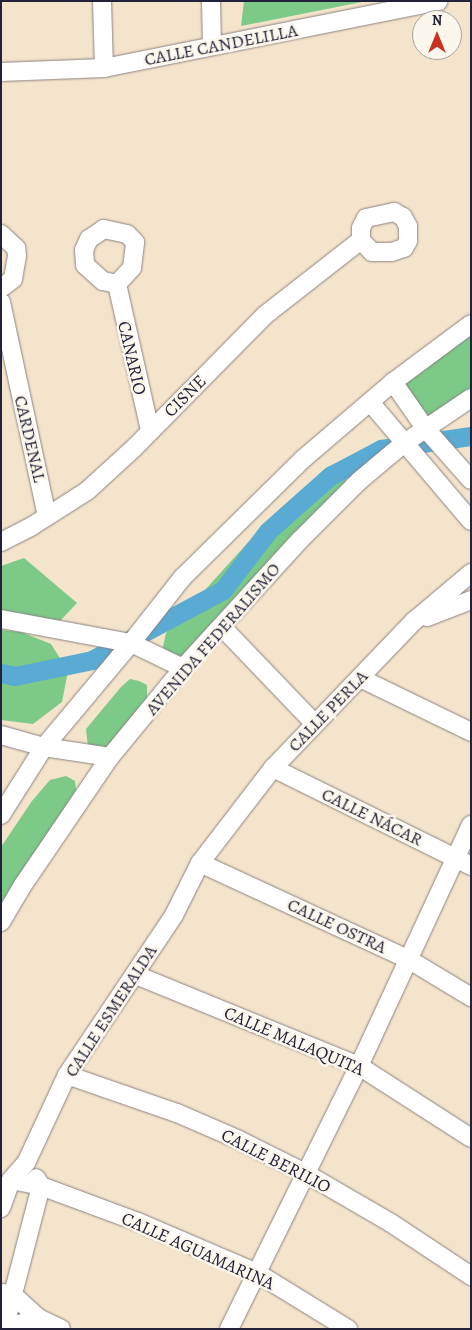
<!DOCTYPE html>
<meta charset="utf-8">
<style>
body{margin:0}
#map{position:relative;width:472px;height:1330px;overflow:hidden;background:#f4e4cb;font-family:Alegreya,serif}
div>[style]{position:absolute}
.green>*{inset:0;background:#7cc988}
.canal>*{height:19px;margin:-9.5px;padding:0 9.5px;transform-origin:9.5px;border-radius:9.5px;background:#59abd4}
.roads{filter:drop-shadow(0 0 1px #8b8383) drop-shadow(0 0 1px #8b8383)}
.minor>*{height:18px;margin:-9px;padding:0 9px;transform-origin:9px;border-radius:9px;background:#fff}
span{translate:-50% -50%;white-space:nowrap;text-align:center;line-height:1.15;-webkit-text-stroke:5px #fbf7ec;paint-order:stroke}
.street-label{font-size:18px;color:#22223b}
.frame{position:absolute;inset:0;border:2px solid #22223b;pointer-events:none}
.north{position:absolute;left:412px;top:10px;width:50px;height:50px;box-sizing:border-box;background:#fbf7ec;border:1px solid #a4a2a5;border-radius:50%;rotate:0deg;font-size:14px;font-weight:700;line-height:20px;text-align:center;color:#22223b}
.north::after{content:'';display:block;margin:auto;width:18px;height:22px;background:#c8321e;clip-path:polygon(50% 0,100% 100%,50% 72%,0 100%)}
</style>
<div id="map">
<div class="green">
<div style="clip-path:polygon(244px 1px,367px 1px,241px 26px)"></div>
<div style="clip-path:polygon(471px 324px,471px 398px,425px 428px,394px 382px)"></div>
<div style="clip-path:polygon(338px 463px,350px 471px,343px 487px,240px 592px,184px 658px,167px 654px,163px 647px,166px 633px,252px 538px,327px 467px)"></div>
<div style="clip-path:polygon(24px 558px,77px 603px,59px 622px,1px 613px,1px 566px)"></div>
<div style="clip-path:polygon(1px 630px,21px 632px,51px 644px,68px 671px,62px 702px,33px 724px,1px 720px)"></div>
<div style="clip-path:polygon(130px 679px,139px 681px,147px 685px,147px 698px,109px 749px,88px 747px,86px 729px,121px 687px)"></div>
<div style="clip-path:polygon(66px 776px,75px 781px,76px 790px,1px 909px,1px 847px,32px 801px,50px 780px)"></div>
</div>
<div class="canal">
<div style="left:1px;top:673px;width:14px;rotate:12deg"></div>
<div style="left:15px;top:676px;width:79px;rotate:-11.7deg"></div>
<div style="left:92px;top:660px;width:149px;rotate:-28.1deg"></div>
<div style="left:223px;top:590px;width:74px;rotate:-52.7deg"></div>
<div style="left:268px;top:531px;width:83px;rotate:-41.6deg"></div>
<div style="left:330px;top:476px;width:58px;rotate:-27.9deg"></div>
<div style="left:381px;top:449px;width:91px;rotate:-8.2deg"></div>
</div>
<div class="roads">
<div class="minor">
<div style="left:102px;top:1px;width:67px;rotate:88.3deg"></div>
<div style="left:211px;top:1px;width:45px;rotate:88.7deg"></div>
<div style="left:1px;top:72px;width:103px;rotate:-2.2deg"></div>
<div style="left:104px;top:68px;width:341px;rotate:-11.3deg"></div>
<div style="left:394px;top:212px;width:10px;rotate:29deg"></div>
<div style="left:403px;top:217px;width:10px;rotate:61deg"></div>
<div style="left:408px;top:226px;width:15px;rotate:90deg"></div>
<div style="left:408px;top:241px;width:8px;rotate:120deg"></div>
<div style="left:404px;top:248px;width:13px;rotate:162deg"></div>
<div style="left:392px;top:252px;width:20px;rotate:180deg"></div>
<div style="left:372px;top:252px;width:16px;rotate:-133deg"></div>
<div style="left:361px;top:240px;width:12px;rotate:-90deg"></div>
<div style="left:361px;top:228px;width:11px;rotate:-63deg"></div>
<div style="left:366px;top:218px;width:29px;rotate:-12deg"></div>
<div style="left:1px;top:234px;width:21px;rotate:43deg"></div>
<div style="left:16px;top:248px;width:8px;rotate:83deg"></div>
<div style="left:17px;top:256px;width:23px;rotate:100deg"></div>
<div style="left:13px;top:279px;width:15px;rotate:143deg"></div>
<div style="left:117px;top:284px;width:22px;rotate:-47deg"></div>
<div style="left:132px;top:268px;width:26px;rotate:-83deg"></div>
<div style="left:135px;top:242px;width:11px;rotate:-135deg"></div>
<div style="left:127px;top:234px;width:24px;rotate:-168deg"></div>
<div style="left:104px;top:229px;width:18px;rotate:146deg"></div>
<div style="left:89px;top:239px;width:12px;rotate:114deg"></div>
<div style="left:84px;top:250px;width:15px;rotate:86deg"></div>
<div style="left:85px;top:265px;width:24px;rotate:42deg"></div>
<div style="left:103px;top:281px;width:14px;rotate:12deg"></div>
<div style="left:117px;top:284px;width:151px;rotate:77.3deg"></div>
<div style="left:1px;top:302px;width:219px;rotate:77.9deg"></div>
<div style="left:393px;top:382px;width:56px;rotate:55.2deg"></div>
<div style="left:425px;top:428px;width:69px;rotate:48.5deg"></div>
<div style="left:370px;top:402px;width:156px;rotate:49.7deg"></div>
<div style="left:1px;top:542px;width:35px;rotate:-27deg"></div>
<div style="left:32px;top:526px;width:65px;rotate:-32.5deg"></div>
<div style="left:87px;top:491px;width:64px;rotate:-42.5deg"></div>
<div style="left:134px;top:448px;width:187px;rotate:-45.4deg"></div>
<div style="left:265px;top:315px;width:122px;rotate:-38deg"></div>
<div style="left:427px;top:617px;width:47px;rotate:-21.1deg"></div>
<div style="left:1px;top:619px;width:132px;rotate:10.5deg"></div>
<div style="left:131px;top:643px;width:58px;rotate:25.7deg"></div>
<div style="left:222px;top:627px;width:134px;rotate:46.2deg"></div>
<div style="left:360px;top:678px;width:123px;rotate:25.9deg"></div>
<div style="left:1px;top:735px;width:45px;rotate:15.6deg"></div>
<div style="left:44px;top:747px;width:67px;rotate:8.6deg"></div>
<div style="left:273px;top:768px;width:221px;rotate:26.3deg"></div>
<div style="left:1px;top:815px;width:80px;rotate:-57.7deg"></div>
<div style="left:44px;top:747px;width:136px;rotate:-50.1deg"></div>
<div style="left:131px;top:643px;width:84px;rotate:-51.8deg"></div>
<div style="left:183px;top:577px;width:168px;rotate:-44.5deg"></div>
<div style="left:303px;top:459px;width:118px;rotate:-40.5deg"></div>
<div style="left:393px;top:382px;width:97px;rotate:-36.6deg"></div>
<div style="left:200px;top:863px;width:229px;rotate:24.8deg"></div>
<div style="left:408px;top:959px;width:74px;rotate:31.1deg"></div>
<div style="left:1px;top:922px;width:43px;rotate:-59.3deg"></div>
<div style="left:23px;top:885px;width:155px;rotate:-55.8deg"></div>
<div style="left:110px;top:757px;width:115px;rotate:-50.6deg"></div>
<div style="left:183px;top:668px;width:173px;rotate:-47.6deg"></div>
<div style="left:300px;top:540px;width:83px;rotate:-45deg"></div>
<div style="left:359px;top:481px;width:57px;rotate:-40.1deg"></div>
<div style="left:403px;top:444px;width:82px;rotate:-34.1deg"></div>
<div style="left:136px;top:975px;width:241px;rotate:22.2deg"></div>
<div style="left:359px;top:1066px;width:133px;rotate:32.7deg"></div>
<div style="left:67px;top:1075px;width:116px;rotate:19.1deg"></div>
<div style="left:177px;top:1113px;width:68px;rotate:23.5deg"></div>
<div style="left:239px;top:1140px;width:74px;rotate:26.6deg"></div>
<div style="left:305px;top:1173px;width:99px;rotate:30.2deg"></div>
<div style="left:391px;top:1223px;width:96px;rotate:33.5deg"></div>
<div style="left:11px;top:1180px;width:31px;rotate:11deg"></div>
<div style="left:41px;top:1186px;width:103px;rotate:20.4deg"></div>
<div style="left:138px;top:1222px;width:129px;rotate:23.2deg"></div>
<div style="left:257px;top:1273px;width:107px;rotate:31.6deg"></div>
<div style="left:1px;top:1208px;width:30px;rotate:-70deg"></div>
<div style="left:11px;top:1180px;width:23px;rotate:-49deg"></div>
<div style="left:26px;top:1163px;width:97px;rotate:-65deg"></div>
<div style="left:67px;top:1075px;width:192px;rotate:-56.2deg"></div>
<div style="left:174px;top:915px;width:58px;rotate:-63.4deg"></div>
<div style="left:200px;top:863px;width:120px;rotate:-52.5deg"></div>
<div style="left:273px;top:768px;width:204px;rotate:-46.2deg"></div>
<div style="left:414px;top:621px;width:75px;rotate:-40.1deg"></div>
<div style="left:3px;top:1293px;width:10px;rotate:11deg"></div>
<div style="left:13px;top:1295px;width:36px;rotate:42deg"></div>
<div style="left:40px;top:1319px;width:23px;rotate:25deg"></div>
<div style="left:1px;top:1328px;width:40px;rotate:-13deg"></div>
<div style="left:4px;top:1329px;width:148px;rotate:-75.5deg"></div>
<div style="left:41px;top:1186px;width:9px;rotate:-122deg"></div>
<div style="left:229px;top:1329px;width:293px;rotate:-63.7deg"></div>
<div style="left:359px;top:1066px;width:266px;rotate:-65.1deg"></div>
</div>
</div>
<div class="street-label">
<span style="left:221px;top:45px;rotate:-11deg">CALLE CANDELILLA</span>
<span style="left:132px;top:358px;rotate:77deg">CANARIO</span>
<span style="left:185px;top:396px;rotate:-45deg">CISNE</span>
<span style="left:30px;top:439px;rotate:77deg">CARDENAL</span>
<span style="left:213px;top:639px;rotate:-49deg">AVENIDA FEDERALISMO</span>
<span style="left:328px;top:711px;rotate:-46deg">CALLE PERLA</span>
<span style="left:372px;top:817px;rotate:26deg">CALLE NÁCAR</span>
<span style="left:337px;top:926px;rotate:25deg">CALLE OSTRA</span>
<span style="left:111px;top:1011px;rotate:-57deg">CALLE ESMERALDA</span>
<span style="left:294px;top:1041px;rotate:23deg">CALLE MALAQUITA</span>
<span style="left:276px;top:1161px;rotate:27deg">CALLE BERILIO</span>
<span style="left:198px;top:1251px;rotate:24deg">CALLE AGUAMARINA</span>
</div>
<div class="frame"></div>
<div class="north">N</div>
</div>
